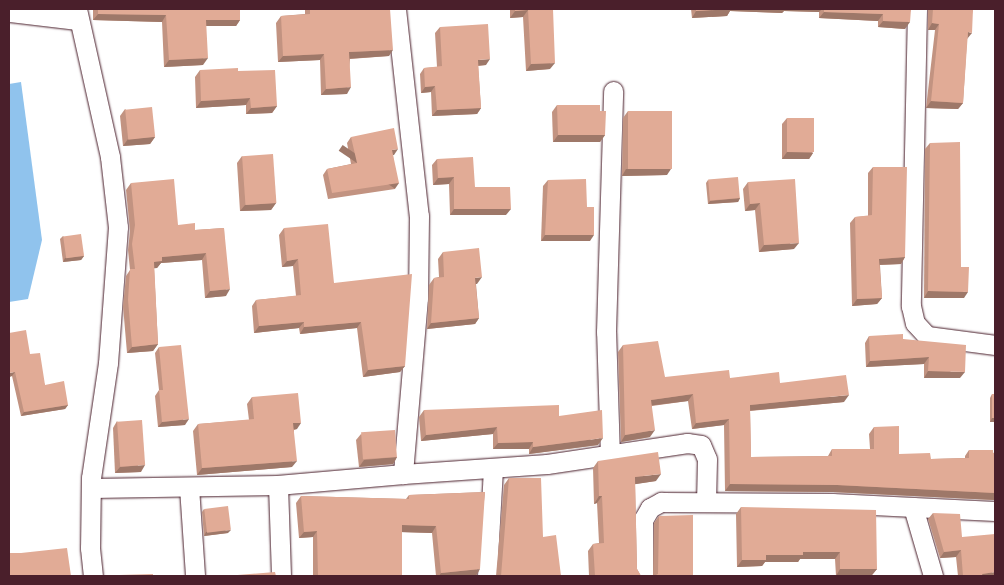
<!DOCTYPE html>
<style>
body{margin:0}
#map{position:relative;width:1004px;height:585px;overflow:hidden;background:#fff;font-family:Pangolin,sans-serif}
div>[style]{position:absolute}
.water>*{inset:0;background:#90c3ed}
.roads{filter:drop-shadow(0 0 1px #4a1f2b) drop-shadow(0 0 1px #4a1f2b)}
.minor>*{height:19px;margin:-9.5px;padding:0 9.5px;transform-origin:9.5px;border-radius:9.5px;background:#fff}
.wall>*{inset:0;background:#c29381}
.shaded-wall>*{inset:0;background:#9e7869;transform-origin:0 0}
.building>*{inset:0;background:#e1ab96;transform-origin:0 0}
span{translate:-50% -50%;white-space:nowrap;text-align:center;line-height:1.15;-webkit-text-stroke:5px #fff;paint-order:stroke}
.frame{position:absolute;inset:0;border:10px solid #4a1f2b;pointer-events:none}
</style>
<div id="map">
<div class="water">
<div style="clip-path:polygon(21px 82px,42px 240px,28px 299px,9px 302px,9px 84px)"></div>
</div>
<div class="roads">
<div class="minor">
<div style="left:77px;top:9px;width:152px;rotate:77.4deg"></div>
<div style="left:110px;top:157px;width:70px;rotate:83.5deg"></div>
<div style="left:118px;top:227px;width:136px;rotate:94.2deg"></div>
<div style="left:108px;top:363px;width:116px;rotate:98.4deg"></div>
<div style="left:91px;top:478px;width:70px;rotate:90.8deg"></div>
<div style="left:90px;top:548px;width:28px;rotate:84deg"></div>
<div style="left:396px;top:9px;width:208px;rotate:83.7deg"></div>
<div style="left:419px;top:216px;width:82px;rotate:90.7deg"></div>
<div style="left:418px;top:298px;width:177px;rotate:94.9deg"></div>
<div style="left:403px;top:474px;width:144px;rotate:-4deg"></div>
<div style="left:547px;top:464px;width:142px;rotate:-8.5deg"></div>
<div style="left:687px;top:443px;width:14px;rotate:8deg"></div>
<div style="left:701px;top:445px;width:15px;rotate:67deg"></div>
<div style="left:707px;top:459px;width:43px;rotate:91.3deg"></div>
<div style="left:917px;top:9px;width:297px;rotate:91.2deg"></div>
<div style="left:911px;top:306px;width:17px;rotate:77deg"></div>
<div style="left:915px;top:323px;width:18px;rotate:47deg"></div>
<div style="left:927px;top:336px;width:69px;rotate:7.5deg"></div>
<div style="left:9px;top:12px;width:68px;rotate:6.7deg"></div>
<div style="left:610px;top:456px;width:124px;rotate:-91.8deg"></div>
<div style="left:606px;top:332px;width:241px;rotate:-88.3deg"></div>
<div style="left:278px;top:485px;width:91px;rotate:88.1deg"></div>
<div style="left:189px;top:487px;width:89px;rotate:86.1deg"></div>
<div style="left:92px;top:488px;width:186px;rotate:-0.9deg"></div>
<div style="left:278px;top:485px;width:125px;rotate:-5deg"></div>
<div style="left:913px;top:507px;width:72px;rotate:73.8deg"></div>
<div style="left:487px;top:576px;width:107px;rotate:-86.8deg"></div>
<div style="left:643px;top:576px;width:56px;rotate:-90deg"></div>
<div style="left:643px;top:520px;width:14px;rotate:-60deg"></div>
<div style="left:650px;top:508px;width:13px;rotate:-29deg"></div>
<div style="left:661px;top:502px;width:171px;rotate:0.3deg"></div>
<div style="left:832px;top:503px;width:163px;rotate:2.8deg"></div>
</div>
</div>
<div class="wall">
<div style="clip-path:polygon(93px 9px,240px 9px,240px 20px,236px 26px,206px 26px,203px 65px,164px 67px,162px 22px,93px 20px)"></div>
<div style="clip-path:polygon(305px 9px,390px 9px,389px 56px,350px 59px,347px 94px,321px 95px,320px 60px,278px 62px,276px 23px,281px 16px,305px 14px)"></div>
<div style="clip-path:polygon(510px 9px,553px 9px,550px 69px,526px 71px,523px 17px,510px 18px)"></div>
<div style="clip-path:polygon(691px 9px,911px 9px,905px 29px,878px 27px,878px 21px,819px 18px,819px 12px,784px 11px,782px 13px,730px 11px,727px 16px,692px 18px)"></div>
<div style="clip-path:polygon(928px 9px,973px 9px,967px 39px,963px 103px,958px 109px,926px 108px,935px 30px,928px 30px)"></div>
<div style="clip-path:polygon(440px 27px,486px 65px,478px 66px,481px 108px,477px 114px,432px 116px,431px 92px,421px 93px,420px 74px,424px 68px,437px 67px,435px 33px)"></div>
<div style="clip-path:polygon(200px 70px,238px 71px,277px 106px,272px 113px,246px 114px,246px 105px,196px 108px,195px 77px)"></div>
<div style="clip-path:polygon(557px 105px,605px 135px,600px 142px,553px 142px,552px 112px)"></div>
<div style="clip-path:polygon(125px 109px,155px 137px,150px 144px,123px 146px,120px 116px)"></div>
<div style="clip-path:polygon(628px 111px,667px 175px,622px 176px,623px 118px)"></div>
<div style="clip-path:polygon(787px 118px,813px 153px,809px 159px,782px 159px,782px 124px)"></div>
<div style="clip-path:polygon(351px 137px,394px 155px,393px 155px,395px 189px,328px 199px,323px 175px,327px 169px,351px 164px,347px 143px)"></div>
<div style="clip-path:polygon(930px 143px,961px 267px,964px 298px,924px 298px,925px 149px)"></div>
<div style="clip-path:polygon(242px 156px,276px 203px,271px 210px,240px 211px,237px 163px)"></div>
<div style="clip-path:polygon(437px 159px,475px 187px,506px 215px,450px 215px,449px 184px,433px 185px,432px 165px)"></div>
<div style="clip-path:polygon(873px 167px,905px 257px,901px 264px,880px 265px,882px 298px,877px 304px,852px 306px,850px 223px,855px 217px,868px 216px,868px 173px)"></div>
<div style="clip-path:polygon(548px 180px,587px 207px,590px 241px,541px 241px,543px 186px)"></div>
<div style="clip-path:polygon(708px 180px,740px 198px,738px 202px,708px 204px,706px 183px)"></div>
<div style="clip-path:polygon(748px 182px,794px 249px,759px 252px,755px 210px,745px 211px,743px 189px)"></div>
<div style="clip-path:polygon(131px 183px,178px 225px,195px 230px,224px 228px,226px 296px,205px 298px,202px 260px,161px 263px,157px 268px,154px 268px,158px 344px,153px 351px,127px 353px,123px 306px,126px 276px,130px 270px,128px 250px,130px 231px,126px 190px)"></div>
<div style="clip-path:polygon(284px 228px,334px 283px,405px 366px,400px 372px,363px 377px,357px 328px,300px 334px,299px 328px,254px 333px,252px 306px,256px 300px,296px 296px,293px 266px,282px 267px,279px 235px)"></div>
<div style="clip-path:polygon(63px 236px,84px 256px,81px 260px,63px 262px,60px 239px)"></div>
<div style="clip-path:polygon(443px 252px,477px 284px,476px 284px,479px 318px,475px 324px,427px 329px,429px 285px,434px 278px,439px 277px,438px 259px)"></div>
<div style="clip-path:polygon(869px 336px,903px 339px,960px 378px,924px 378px,924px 364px,866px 367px,865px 343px)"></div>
<div style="clip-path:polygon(623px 345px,665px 377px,730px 378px,780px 383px,844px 402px,750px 411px,751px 457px,828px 456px,832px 449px,870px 449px,869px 434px,874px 427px,899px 454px,931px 459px,965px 458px,965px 456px,969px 450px,995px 453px,995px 500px,833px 492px,725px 491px,724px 425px,692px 429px,688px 401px,652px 406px,650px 437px,621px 442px,618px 352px)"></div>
<div style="clip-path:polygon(159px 347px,185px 425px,158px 427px,155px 396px,159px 390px,155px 353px)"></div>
<div style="clip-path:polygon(30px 354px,45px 385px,68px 405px,65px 409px,21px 416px,12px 376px,9px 377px)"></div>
<div style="clip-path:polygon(992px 394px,995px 422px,990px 422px,990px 398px)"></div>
<div style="clip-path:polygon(252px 397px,297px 429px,294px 430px,292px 467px,197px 475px,193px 431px,198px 424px,249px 420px,247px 404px)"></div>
<div style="clip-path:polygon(424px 410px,559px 416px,598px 445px,529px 454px,529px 449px,493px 449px,493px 434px,421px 441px,419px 417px)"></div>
<div style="clip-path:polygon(117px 421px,141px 472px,115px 473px,113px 428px)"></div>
<div style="clip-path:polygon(361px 434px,397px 457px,393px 464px,359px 467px,356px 440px)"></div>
<div style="clip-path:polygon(598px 461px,656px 481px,635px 484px,637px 569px,641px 576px,589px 576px,588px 551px,593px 544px,599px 543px,597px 503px,594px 504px,593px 468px)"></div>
<div style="clip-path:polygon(509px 478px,543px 537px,561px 576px,496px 576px,504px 485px)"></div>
<div style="clip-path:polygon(485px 492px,476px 576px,436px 576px,432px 533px,402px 532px,402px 576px,313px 576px,313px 537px,299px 538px,296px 503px,301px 496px,406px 499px,409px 495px)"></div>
<div style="clip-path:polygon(741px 507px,877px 569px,872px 575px,836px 576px,835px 559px,800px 559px,798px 562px,765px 562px,762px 566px,737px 567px,736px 514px)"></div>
<div style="clip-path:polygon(204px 509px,228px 533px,204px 536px,202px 512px)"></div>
<div style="clip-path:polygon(933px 513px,962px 537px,995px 576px,958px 576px,956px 557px,940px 558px,928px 519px)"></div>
<div style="clip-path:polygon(659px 516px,693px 576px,653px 576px,654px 523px)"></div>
</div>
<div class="shaded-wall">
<div style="clip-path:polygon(728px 9px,822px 9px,819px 12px,784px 11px,782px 13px,730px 11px,727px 16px,692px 18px,696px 11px)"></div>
<div style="clip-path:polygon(528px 10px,523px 17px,510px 18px,515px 11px)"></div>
<div style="clip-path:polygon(824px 12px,883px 14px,878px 21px,819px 18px)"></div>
<div style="clip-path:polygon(98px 14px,166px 15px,162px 22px,93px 20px)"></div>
<div style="clip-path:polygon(206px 20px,240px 20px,236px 26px,201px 26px)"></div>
<div style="clip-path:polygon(883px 21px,910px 22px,905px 29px,878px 27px)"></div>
<div style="clip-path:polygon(932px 23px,939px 24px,935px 30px,928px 30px)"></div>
<div style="clip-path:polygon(968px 32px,972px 33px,967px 39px)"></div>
<div style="clip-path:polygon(393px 50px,389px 56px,345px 59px,349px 52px)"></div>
<div style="clip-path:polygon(324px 54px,320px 60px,278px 62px,283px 56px)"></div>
<div style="clip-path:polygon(208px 58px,203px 65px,164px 67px,169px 60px)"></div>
<div style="clip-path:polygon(490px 59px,486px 65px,473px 66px,478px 60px)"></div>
<div style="clip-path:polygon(555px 63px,550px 69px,526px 71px,531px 64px)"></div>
<div style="clip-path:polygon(435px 86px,431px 92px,421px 93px,425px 87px)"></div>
<div style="clip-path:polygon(351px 87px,347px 94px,321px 95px,326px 89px)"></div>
<div style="clip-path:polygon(250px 98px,246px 105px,196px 108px,201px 101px)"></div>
<div style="clip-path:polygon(931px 101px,963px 103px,958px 109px,926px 108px)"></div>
<div style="clip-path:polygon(277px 106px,272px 113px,246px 114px,251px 108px)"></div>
<div style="clip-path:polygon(481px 108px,477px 114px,432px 116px,437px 110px)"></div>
<div style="clip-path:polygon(558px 135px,605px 135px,600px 142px,553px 142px)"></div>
<div style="clip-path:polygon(155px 137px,150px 144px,123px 146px,128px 139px)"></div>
<div style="clip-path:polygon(398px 149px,394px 155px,388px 156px,392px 150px)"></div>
<div style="clip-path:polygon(787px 152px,813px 153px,809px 159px,782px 159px)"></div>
<div style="clip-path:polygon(626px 169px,671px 169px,667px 175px,622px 176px)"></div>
<div style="clip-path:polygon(454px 177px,449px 184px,433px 185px,438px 178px)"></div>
<div style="left:399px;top:183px;width:7px;height:68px;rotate:124deg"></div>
<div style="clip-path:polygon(740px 198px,738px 202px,708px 204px,710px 201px)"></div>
<div style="clip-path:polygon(276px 203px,271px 210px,240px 211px,245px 205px)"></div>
<div style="clip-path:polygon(760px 203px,755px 210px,745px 211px,750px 204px)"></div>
<div style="clip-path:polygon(454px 209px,511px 209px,506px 215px,450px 215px)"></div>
<div style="clip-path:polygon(545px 235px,594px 235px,590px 241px,541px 241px)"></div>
<div style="clip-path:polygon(799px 243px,794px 249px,759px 252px,764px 245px)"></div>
<div style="clip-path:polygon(206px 253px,202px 260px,161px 263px,157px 268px,149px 269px,154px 262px,162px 257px)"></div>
<div style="clip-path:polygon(84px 256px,81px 260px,63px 262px,65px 258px)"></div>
<div style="clip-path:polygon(905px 257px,901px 264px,875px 265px,879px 259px)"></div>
<div style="clip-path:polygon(298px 259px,293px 266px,282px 267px,287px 261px)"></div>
<div style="clip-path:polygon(482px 277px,477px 284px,470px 284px,475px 278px)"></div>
<div style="clip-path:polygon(230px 289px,226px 296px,205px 298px,210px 291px)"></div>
<div style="clip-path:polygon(928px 291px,968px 292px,964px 298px,924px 298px)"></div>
<div style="clip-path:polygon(882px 298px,877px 304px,852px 306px,857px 299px)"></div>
<div style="clip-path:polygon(479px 318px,475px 324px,427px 329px,431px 323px)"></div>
<div style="clip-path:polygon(304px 322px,299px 328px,254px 333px,259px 326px)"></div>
<div style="clip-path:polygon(361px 322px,357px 328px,300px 334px,304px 327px)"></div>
<div style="clip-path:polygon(158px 344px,153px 351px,127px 353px,132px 347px)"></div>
<div style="clip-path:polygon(929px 357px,924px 364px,866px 367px,870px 361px)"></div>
<div style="clip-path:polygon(405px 366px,400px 372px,363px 377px,368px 370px)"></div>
<div style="clip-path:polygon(928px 371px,965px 372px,960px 378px,924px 378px)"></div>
<div style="clip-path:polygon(15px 372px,12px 376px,9px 377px,9px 373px)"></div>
<div style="clip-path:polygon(693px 394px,688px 401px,647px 406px,651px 400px)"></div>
<div style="clip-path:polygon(849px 395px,844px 402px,746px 411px,750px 405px)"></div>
<div style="clip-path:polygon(68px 405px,65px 409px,21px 416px,24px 412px)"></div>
<div style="clip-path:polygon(992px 418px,995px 418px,995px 422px,990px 422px)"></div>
<div style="clip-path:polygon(189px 419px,185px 425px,158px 427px,162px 422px)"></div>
<div style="clip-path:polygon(729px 419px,724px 425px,692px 429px,696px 423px)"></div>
<div style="clip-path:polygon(293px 423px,301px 423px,297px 429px,289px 430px)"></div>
<div style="clip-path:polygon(497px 427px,493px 434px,421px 441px,426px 435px)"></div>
<div style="clip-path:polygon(655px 430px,650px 437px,621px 442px,625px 435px)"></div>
<div style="clip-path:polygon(603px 438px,598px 445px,529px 454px,533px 447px)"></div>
<div style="clip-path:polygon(533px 442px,529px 449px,493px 449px,498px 443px)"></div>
<div style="clip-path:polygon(397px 457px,393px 464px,359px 467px,364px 460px)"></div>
<div style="clip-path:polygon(297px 461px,292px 467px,197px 475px,202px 468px)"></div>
<div style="clip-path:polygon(145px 465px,141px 472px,115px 473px,120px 467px)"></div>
<div style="clip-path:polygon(661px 474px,656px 481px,630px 485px,635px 477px)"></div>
<div style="clip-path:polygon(730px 484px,837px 485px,995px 493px,995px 500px,833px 492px,725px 491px)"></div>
<div style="clip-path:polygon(599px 496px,602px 496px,597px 503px,594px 504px)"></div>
<div style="clip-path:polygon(402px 525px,436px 526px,432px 533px,398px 532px)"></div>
<div style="clip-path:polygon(231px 530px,228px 533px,204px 536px,206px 532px)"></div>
<div style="clip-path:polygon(317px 531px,313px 537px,299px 538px,304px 532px)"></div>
<div style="clip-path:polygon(961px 550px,956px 557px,940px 558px,944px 552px)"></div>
<div style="clip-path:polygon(803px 552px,840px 552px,835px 559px,800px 559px,798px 562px,765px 562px,762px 566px,737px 567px,742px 560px,766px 555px)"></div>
<div style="clip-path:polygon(480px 569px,476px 576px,439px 576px,441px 573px)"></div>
<div style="clip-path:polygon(840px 569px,877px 569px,872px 575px,836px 576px)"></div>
<div style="clip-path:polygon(995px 572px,995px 576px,981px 576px,982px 574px)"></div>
</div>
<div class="building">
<div style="clip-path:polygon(98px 9px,240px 9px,240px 20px,206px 20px,208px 58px,169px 60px,166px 15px,98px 14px)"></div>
<div style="clip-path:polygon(310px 9px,390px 9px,393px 50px,349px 52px,351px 87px,326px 89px,324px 54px,283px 56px,281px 16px,310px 14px)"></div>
<div style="clip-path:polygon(515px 9px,553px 9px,555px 63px,531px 64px,528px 10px,515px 11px)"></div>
<div style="clip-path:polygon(696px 9px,731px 9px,696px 11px)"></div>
<div style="clip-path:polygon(824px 9px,911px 9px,910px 22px,883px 21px,883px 14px,824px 12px)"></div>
<div style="clip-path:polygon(933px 9px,973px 9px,972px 33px,968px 32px,963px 103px,931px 101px,939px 24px,932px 23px)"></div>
<div style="clip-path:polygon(488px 24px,490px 59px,478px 60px,481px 108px,437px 110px,435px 86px,425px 87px,424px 68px,442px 66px,440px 27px)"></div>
<div style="clip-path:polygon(238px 68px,238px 71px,275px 70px,277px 106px,251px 108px,250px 98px,201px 101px,200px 70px)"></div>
<div style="clip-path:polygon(557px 105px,600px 105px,600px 111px,606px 111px,605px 135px,558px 135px)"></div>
<div style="left:152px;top:107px;width:30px;height:27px;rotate:84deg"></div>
<div style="left:628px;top:111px;width:44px;height:58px"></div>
<div style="left:787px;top:118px;width:27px;height:34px"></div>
<div style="clip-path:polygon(394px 128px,398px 149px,392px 150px,399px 183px,332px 193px,327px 169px,357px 163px,351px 137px)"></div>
<div style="clip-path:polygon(960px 142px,961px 267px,969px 267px,968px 292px,928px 291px,930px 143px)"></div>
<div style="left:273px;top:154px;width:49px;height:31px;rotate:86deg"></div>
<div style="clip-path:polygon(473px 157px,475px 187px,510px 187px,511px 209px,454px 209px,454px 177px,438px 178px,437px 159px)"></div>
<div style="clip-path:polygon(873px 167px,907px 167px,905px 257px,879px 259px,882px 298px,857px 299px,855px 217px,872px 215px)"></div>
<div style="left:738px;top:177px;width:21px;height:30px;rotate:85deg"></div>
<div style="clip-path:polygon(174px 179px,178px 225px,195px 223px,195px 230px,224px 228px,230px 289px,210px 291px,206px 253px,162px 257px,162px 261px,154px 262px,158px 344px,132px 347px,128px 300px,130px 269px,135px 269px,132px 244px,135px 225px,131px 183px)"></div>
<div style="clip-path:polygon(586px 179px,587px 207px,594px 207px,594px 235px,545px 235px,548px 180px)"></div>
<div style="clip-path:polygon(795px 179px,799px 243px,764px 245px,760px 203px,750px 204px,748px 182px)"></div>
<div style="clip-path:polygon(328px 224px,334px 283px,412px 274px,405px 366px,368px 370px,361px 322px,304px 327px,304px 322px,259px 326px,256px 300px,301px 295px,298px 259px,287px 261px,284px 228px)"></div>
<div style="left:81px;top:234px;width:22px;height:18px;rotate:82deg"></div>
<div style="clip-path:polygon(479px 248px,482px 277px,475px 278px,479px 318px,431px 323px,434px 278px,444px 277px,443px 252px)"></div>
<div style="clip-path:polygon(26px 330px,30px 354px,40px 353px,45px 385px,64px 381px,68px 405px,24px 412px,15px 372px,9px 373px,9px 333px)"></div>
<div style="clip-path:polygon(903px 334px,903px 339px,966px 345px,965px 372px,928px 371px,929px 357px,870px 361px,869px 336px)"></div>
<div style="clip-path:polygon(658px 341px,665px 377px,729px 370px,730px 378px,779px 372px,780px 383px,846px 375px,849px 395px,750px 405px,751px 457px,832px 456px,832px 449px,874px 449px,874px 427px,899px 426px,899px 454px,930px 453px,931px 459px,969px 458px,969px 450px,993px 450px,993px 453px,995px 453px,995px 493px,837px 485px,730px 484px,729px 419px,696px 423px,693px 394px,651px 400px,655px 430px,625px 435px,623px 345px)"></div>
<div style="clip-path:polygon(181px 345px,189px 419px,162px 422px,159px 390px,163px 390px,159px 347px)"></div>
<div style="clip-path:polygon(298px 393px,301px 423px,293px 423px,297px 461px,202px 468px,198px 424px,254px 419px,252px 397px)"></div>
<div style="left:992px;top:394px;width:3px;height:24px"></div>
<div style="clip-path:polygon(559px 405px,559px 416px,602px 410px,603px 438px,533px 447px,533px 442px,498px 443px,497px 427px,426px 435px,424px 410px)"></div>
<div style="left:142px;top:420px;width:45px;height:25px;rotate:86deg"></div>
<div style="left:395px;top:430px;width:27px;height:34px;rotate:86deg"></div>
<div style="clip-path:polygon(658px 452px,661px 474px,635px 477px,637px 569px,641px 576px,595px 576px,593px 544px,604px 543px,602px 496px,599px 496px,598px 461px)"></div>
<div style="clip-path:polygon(509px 478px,541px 478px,543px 537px,556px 535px,561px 576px,501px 576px)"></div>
<div style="clip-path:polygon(485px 492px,480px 569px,441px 573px,436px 526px,402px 525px,402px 576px,318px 576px,317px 531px,304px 532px,301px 496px,409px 499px,409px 495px)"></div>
<div style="left:228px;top:506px;width:24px;height:24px;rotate:83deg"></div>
<div style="clip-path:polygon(741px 507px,876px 510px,877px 569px,840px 569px,840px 552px,803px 552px,803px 555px,766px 555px,766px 560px,742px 560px)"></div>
<div style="clip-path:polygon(933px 513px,960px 514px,962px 537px,995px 534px,995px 572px,982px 574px,983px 576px,963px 576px,961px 550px,944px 552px)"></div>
<div style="clip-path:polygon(693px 515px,693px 576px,654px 576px,658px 574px,659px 516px)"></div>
<div style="clip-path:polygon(67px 548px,71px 576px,9px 576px,9px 553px,21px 553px)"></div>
<div style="clip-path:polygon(275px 572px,276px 576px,225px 576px)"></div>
<div style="clip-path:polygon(153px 574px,153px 576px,119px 576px,119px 575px)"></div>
</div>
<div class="frame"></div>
</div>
